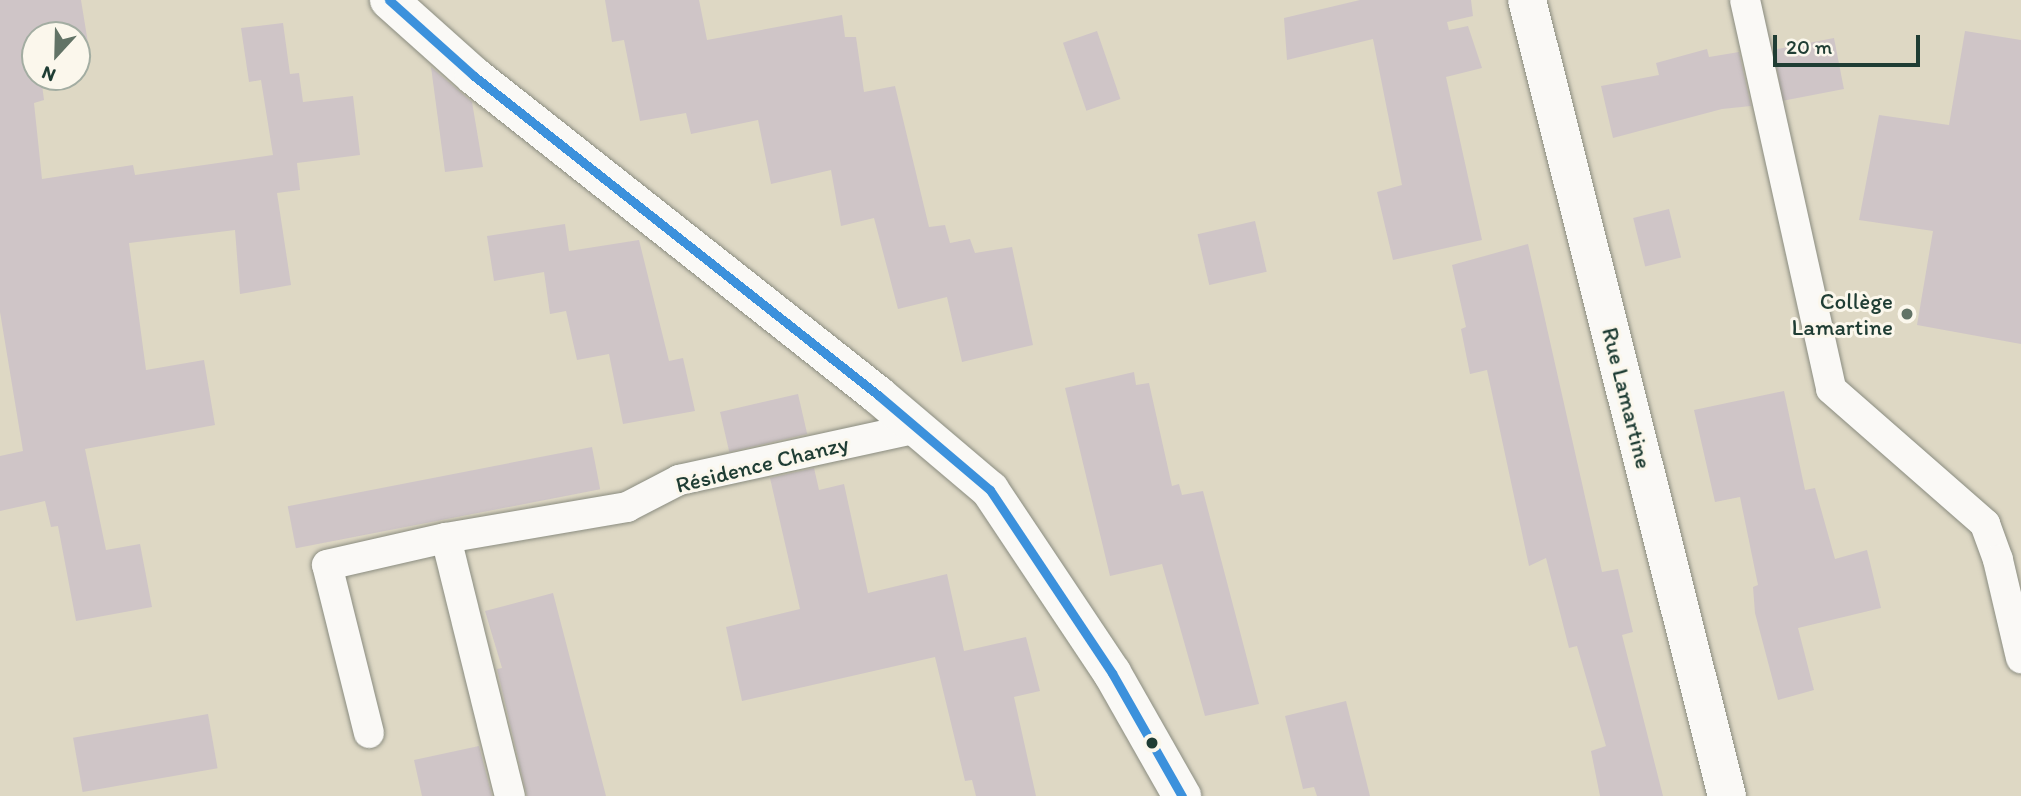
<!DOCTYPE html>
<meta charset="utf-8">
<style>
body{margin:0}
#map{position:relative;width:2021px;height:796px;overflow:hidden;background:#ded8c4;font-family:Itim,sans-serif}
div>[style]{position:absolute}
.building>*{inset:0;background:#cfc5c7;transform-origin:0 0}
.roads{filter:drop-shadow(0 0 2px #8a8c80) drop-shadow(0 0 2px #8a8c80)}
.service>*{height:30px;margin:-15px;padding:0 15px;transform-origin:15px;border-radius:15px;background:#faf9f6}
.minor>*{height:38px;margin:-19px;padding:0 19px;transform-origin:19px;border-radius:19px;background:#faf9f6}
.bus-1>*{height:9px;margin:-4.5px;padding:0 4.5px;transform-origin:4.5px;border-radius:4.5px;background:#3c91dc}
.dots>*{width:19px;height:19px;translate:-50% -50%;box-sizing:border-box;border:4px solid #fbf7ec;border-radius:50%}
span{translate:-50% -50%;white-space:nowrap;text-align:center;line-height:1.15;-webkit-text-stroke:6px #fbf7ec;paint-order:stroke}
.poi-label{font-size:23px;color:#1f3d34}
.right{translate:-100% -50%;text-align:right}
.street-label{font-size:23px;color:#1f3d34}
.north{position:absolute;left:21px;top:21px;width:70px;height:70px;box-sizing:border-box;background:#fbf7ec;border:2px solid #a3ada2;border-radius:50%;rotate:202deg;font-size:19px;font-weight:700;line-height:28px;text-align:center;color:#1f3d34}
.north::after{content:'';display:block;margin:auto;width:24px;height:32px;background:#627366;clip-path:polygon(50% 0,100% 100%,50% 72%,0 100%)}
.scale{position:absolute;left:1773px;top:35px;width:147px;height:32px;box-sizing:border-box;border:4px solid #1f3d34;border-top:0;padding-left:9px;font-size:21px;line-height:24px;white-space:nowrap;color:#1f3d34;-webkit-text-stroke:5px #fbf7ec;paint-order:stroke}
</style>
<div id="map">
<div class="building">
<div style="clip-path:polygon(0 0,81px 0,89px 49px,77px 50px,77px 35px,35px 35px,35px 77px,41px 77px,44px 100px,34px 103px,42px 179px,133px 165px,135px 175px,273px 155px,261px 80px,249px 82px,241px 28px,283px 23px,290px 74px,299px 73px,303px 102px,353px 96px,360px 155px,297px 163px,300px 190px,277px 193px,291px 285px,240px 294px,235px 230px,129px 243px,146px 370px,204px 360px,215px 425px,85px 449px,106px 550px,140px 544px,152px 607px,76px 621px,58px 526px,51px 527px,45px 501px,0 511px,0 456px,23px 451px,0 312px)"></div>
<div style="clip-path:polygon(605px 0,699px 0,707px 40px,842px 15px,845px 37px,856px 37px,864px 92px,895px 86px,929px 227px,945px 225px,950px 243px,970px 239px,975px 253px,1012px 247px,1033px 345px,962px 362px,947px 297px,898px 309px,874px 218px,841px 226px,831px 170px,771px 184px,758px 120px,691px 134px,686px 113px,640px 121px,624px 40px,612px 42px)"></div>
<div style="clip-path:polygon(1360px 0,1471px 0,1473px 16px,1447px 22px,1449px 30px,1468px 26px,1482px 68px,1446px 77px,1482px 240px,1393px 260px,1377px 192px,1402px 185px,1373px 39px,1287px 60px,1284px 18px)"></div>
<div style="left:1097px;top:31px;width:72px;height:36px;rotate:71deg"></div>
<div style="clip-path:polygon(1965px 31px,2021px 40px,2021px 344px,1917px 325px,1933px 231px,1859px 220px,1879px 115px,1949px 125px)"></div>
<div style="left:1834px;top:38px;width:52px;height:62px;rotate:79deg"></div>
<div style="clip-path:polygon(1707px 49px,1709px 57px,1739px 52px,1751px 106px,1722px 109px,1613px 138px,1601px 86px,1659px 75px,1656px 63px)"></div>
<div style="clip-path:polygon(431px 67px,472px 102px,483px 167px,445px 172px)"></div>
<div style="left:1669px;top:209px;width:50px;height:37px;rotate:76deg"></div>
<div style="left:1255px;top:221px;width:52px;height:59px;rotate:77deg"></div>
<div style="clip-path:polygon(565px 224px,569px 251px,639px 240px,669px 361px,683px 358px,695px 411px,623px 424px,609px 354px,577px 360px,566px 311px,550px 314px,544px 272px,494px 281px,487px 236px)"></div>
<div style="clip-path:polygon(1528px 244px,1602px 572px,1618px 569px,1633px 632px,1622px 635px,1663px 796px,1600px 796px,1591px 751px,1606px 746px,1577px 646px,1569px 648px,1546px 558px,1529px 566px,1487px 370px,1470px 374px,1461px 329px,1466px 327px,1452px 265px)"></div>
<div style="clip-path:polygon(1134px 372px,1136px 385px,1149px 383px,1172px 486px,1179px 484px,1182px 495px,1203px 491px,1259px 704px,1205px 716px,1162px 564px,1110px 576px,1065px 388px)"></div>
<div style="clip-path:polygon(1784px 391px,1805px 490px,1815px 488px,1835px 559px,1867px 550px,1881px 608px,1798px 628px,1814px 690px,1778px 700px,1755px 613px,1753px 587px,1758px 585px,1740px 497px,1715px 502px,1694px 410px)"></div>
<div style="left:798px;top:394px;width:41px;height:80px;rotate:77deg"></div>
<div style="left:592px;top:447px;width:43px;height:310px;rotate:79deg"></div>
<div style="clip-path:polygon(814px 468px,819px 490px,844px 484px,868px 593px,947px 574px,964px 651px,1026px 637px,1040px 691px,1014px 697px,1036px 796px,976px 796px,972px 780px,965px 781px,935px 657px,742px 701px,726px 627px,800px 609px,770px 478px)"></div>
<div style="clip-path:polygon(553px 593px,606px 796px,527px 796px,497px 669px,502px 668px,485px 611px)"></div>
<div style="clip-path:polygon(1346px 701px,1370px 796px,1317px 796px,1314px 787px,1303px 789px,1285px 716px)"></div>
<div style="left:208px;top:714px;width:55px;height:137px;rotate:80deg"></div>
<div style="clip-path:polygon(479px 746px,492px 796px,422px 796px,414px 760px)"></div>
</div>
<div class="roads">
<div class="service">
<div style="left:1745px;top:0;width:398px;rotate:77.5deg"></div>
<div style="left:1831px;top:389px;width:205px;rotate:41.2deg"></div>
<div style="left:1985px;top:524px;width:38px;rotate:70deg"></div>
<div style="left:1998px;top:560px;width:101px;rotate:76.8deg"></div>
<div style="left:446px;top:538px;width:266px;rotate:76.1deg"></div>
<div style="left:369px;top:733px;width:173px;rotate:-104deg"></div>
<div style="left:327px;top:565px;width:122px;rotate:-12.8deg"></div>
<div style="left:446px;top:538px;width:184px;rotate:-9.7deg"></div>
<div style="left:627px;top:507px;width:59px;rotate:-27.4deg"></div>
<div style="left:679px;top:480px;width:244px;rotate:-12.3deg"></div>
</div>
<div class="minor">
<div style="left:389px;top:0;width:114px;rotate:41.8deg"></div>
<div style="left:474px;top:76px;width:515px;rotate:38.29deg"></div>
<div style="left:878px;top:395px;width:147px;rotate:40.3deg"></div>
<div style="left:990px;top:490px;width:220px;rotate:56.3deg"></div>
<div style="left:1112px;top:673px;width:142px;rotate:60.4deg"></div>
<div style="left:1527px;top:0;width:821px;rotate:75.9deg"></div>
</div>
</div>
<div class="bus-1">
<div style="left:389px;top:0;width:114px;rotate:41.8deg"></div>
<div style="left:474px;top:76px;width:515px;rotate:38.29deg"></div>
<div style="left:878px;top:395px;width:147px;rotate:40.3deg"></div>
<div style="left:990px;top:490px;width:220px;rotate:56.3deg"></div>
<div style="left:1112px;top:673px;width:142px;rotate:60.4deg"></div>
</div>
<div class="dots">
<div style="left:1907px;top:314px;background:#627366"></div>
<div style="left:1152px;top:743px;background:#1f3d34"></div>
</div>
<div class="poi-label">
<span class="right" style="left:1893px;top:314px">Collège<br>Lamartine</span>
</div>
<div class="street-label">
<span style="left:1627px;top:398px;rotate:76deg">Rue Lamartine</span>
<span style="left:762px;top:464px;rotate:-14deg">Résidence Chanzy</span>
</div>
<div class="north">N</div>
<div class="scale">20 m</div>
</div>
